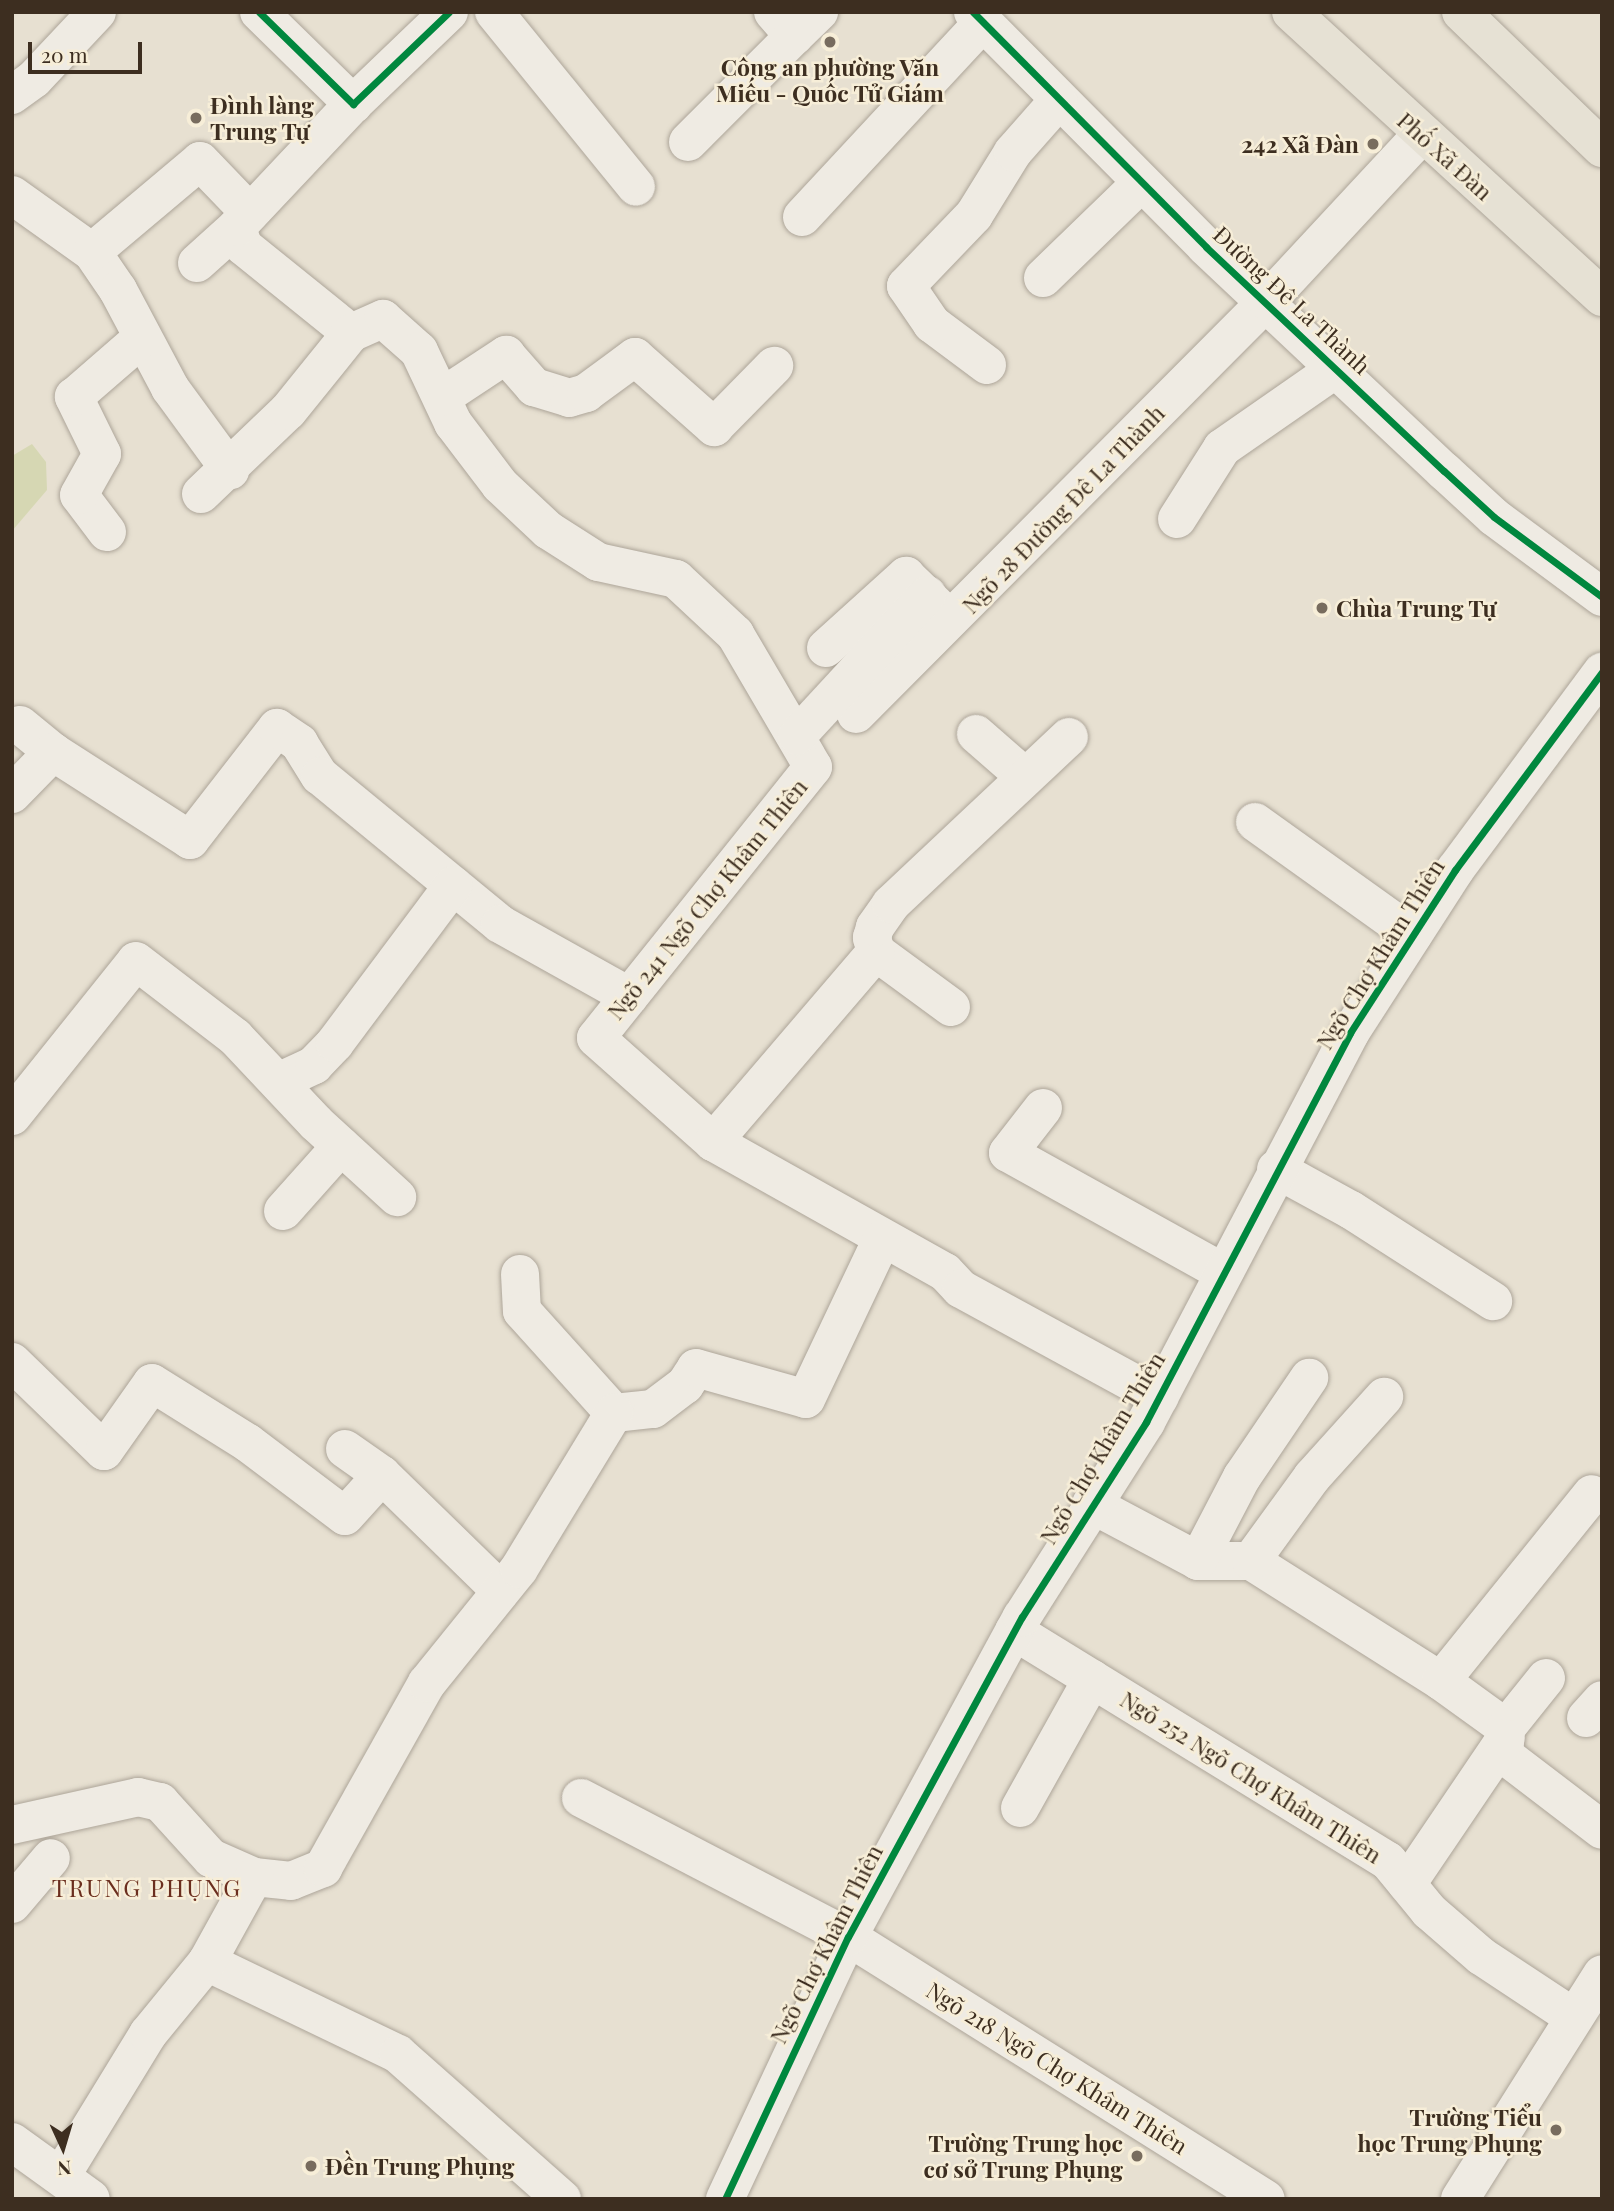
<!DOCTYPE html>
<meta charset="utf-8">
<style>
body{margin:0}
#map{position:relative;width:1614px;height:2211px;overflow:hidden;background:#e7e0d1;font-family:"Playfair Display",serif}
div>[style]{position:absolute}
.green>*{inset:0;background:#d6d7b3}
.roads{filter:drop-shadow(0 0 2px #ada599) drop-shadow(0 0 2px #ada599)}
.minor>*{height:38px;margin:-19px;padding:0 19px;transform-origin:19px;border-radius:19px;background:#efebe3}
.major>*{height:38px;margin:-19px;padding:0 19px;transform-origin:19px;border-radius:19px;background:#e6e1d4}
.cycleway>*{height:7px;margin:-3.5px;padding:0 3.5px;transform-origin:3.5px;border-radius:3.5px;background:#00873e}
.dots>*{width:19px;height:19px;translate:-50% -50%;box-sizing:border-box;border:4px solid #f7eed8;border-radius:50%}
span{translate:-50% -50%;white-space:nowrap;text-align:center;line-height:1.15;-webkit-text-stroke:5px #f7eed8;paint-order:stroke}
.poi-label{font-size:23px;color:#3d2e20;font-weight:700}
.left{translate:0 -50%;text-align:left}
.right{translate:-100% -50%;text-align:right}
.street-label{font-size:23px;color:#3d2e20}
.neighbourhood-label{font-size:24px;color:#6b2e1e;letter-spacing:2px}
.frame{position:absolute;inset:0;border:14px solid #3d2e20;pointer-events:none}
.north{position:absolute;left:28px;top:2113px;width:70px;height:70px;-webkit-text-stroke:5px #f7eed8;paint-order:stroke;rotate:176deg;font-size:19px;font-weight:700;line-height:28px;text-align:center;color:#3d2e20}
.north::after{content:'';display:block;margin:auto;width:24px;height:32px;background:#3d2e20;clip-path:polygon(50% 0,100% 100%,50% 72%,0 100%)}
.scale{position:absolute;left:28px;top:42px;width:114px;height:32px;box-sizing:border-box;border:4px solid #3d2e20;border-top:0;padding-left:9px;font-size:21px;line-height:24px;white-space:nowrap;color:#3d2e20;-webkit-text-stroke:5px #f7eed8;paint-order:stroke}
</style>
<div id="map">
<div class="green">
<div style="clip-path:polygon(32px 444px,46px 462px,47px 490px,12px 531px,12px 456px)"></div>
</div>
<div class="roads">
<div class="minor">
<div style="left:259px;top:12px;width:132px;rotate:44.4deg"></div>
<div style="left:353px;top:104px;width:133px;rotate:-43.8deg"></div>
<div style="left:494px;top:12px;width:225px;rotate:50.9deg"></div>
<div style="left:773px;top:12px;width:32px;rotate:49deg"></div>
<div style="left:794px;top:36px;width:35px;rotate:-44deg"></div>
<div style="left:973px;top:12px;width:331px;rotate:45.2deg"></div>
<div style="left:1206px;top:247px;width:327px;rotate:43.3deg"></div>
<div style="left:1444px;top:471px;width:68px;rotate:42.6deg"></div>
<div style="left:1494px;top:517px;width:134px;rotate:36.5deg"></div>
<div style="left:12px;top:95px;width:27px;rotate:-36deg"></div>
<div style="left:34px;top:79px;width:92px;rotate:-46.8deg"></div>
<div style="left:688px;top:142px;width:150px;rotate:-45deg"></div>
<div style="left:12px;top:195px;width:98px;rotate:35.5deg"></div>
<div style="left:92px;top:252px;width:46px;rotate:55.6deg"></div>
<div style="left:118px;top:290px;width:111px;rotate:62deg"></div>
<div style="left:170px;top:388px;width:102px;rotate:53.8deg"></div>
<div style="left:802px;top:217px;width:266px;rotate:-47.1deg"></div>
<div style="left:237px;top:227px;width:20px;rotate:72deg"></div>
<div style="left:243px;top:246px;width:139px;rotate:38.9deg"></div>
<div style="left:351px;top:333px;width:35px;rotate:-24deg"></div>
<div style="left:383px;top:319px;width:48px;rotate:41.6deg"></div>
<div style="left:419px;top:351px;width:80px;rotate:64.7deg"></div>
<div style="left:453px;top:423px;width:78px;rotate:52.8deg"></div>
<div style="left:500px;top:485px;width:66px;rotate:43.2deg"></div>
<div style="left:548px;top:530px;width:59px;rotate:32.6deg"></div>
<div style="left:598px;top:562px;width:80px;rotate:12.3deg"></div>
<div style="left:676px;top:579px;width:81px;rotate:43deg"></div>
<div style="left:735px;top:634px;width:154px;rotate:59.6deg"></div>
<div style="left:813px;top:767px;width:347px;rotate:128.7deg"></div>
<div style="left:596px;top:1038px;width:157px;rotate:41.6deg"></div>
<div style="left:713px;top:1142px;width:266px;rotate:29.3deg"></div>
<div style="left:945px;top:1272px;width:23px;rotate:47deg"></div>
<div style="left:961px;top:1289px;width:226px;rotate:28.6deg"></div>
<div style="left:92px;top:252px;width:141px;rotate:-40.1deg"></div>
<div style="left:200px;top:161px;width:72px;rotate:46.1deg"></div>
<div style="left:197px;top:263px;width:54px;rotate:-42deg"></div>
<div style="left:237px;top:227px;width:169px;rotate:-46.7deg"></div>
<div style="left:1043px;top:278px;width:136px;rotate:-44.1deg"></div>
<div style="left:987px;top:365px;width:69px;rotate:-143.3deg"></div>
<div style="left:932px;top:324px;width:46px;rotate:-124.4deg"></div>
<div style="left:906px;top:286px;width:98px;rotate:-46.2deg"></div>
<div style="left:974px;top:215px;width:74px;rotate:-58.2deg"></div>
<div style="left:1013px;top:152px;width:68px;rotate:-48.6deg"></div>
<div style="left:442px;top:397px;width:77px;rotate:-33.3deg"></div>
<div style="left:506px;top:355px;width:43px;rotate:48.8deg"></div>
<div style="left:534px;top:387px;width:37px;rotate:17deg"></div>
<div style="left:569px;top:398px;width:18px;rotate:-16deg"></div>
<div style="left:586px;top:393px;width:61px;rotate:-36.3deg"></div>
<div style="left:635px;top:357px;width:106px;rotate:41.5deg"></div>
<div style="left:714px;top:427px;width:86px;rotate:-45.5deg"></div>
<div style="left:201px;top:494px;width:120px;rotate:-43.7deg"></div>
<div style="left:288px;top:411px;width:100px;rotate:-51.1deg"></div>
<div style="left:1177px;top:519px;width:84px;rotate:-57.6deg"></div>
<div style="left:1222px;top:448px;width:140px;rotate:-34.8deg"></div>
<div style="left:107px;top:532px;width:46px;rotate:-127.1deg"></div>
<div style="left:79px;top:495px;width:47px;rotate:-60.7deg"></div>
<div style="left:102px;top:454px;width:64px;rotate:-116.2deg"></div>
<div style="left:74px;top:397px;width:89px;rotate:-40.9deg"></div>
<div style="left:826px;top:648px;width:108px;rotate:-42deg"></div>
<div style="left:906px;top:576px;width:53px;rotate:44.2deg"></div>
<div style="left:856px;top:714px;width:583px;rotate:-45.14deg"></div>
<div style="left:1267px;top:301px;width:226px;rotate:-47.1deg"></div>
<div style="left:20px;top:725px;width:43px;rotate:39.3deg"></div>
<div style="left:976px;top:734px;width:62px;rotate:41.1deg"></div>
<div style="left:797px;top:736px;width:192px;rotate:-47.3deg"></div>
<div style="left:12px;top:794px;width:59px;rotate:-45.7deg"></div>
<div style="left:53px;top:752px;width:163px;rotate:32.7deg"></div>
<div style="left:190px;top:840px;width:142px;rotate:-52.2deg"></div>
<div style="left:277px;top:728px;width:27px;rotate:34deg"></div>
<div style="left:299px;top:743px;width:39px;rotate:58deg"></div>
<div style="left:320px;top:776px;width:233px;rotate:39.4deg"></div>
<div style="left:500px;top:924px;width:148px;rotate:29.2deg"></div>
<div style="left:1255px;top:822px;width:194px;rotate:35.6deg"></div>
<div style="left:876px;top:952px;width:93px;rotate:36.3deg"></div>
<div style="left:278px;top:1082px;width:40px;rotate:-25deg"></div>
<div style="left:314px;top:1065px;width:30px;rotate:-46deg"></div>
<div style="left:335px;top:1043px;width:197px;rotate:-53.2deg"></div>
<div style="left:1043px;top:1108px;width:57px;rotate:127.9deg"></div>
<div style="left:1008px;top:1153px;width:246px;rotate:29deg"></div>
<div style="left:12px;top:1116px;width:198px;rotate:-51.3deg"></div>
<div style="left:136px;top:961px;width:125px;rotate:37.5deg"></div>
<div style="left:235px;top:1037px;width:118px;rotate:46.7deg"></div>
<div style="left:316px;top:1123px;width:110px;rotate:42.4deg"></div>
<div style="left:713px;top:1142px;width:250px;rotate:-49.4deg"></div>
<div style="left:876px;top:952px;width:15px;rotate:-106deg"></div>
<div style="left:872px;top:938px;width:11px;rotate:-75deg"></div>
<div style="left:875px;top:927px;width:28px;rotate:-55deg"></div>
<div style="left:891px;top:904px;width:244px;rotate:-43.2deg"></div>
<div style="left:1276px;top:1169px;width:85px;rotate:28.7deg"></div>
<div style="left:1351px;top:1210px;width:169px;rotate:32.7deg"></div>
<div style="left:283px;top:1211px;width:87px;rotate:-48.3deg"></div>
<div style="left:520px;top:1274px;width:37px;rotate:87deg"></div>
<div style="left:522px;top:1311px;width:137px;rotate:48deg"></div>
<div style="left:614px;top:1413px;width:39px;rotate:-6deg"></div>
<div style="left:653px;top:1409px;width:40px;rotate:-37deg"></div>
<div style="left:685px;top:1385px;width:20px;rotate:-57deg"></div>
<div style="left:696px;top:1368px;width:114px;rotate:15.7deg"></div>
<div style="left:806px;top:1399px;width:177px;rotate:-64.6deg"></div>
<div style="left:12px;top:1362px;width:128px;rotate:44.1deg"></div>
<div style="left:104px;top:1451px;width:83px;rotate:-54.8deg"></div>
<div style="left:152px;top:1383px;width:113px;rotate:32deg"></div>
<div style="left:248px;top:1443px;width:121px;rotate:37deg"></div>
<div style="left:345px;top:1516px;width:55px;rotate:-47.9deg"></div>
<div style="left:382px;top:1475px;width:166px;rotate:44.3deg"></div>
<div style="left:345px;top:1449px;width:45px;rotate:35.1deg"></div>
<div style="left:1091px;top:1504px;width:121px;rotate:28deg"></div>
<div style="left:1198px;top:1561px;width:53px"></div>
<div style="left:1251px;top:1561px;width:225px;rotate:32.3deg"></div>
<div style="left:1441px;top:1681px;width:80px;rotate:35.9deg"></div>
<div style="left:1506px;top:1728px;width:27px;rotate:94deg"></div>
<div style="left:1504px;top:1755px;width:123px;rotate:37.4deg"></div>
<div style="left:1198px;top:1561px;width:95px;rotate:-62.4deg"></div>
<div style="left:1242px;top:1477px;width:120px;rotate:-55.9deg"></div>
<div style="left:1251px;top:1561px;width:104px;rotate:-54deg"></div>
<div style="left:1312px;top:1477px;width:108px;rotate:-48deg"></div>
<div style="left:1014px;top:1631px;width:439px;rotate:31.6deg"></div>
<div style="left:1388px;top:1861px;width:65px;rotate:50.6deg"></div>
<div style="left:1429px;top:1911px;width:69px;rotate:40.9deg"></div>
<div style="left:1481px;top:1956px;width:110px;rotate:33.5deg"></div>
<div style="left:1441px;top:1681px;width:240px;rotate:-51.1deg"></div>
<div style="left:1586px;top:1718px;width:24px;rotate:-48deg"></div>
<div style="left:1506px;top:1728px;width:64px;rotate:-51.3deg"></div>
<div style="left:581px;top:1798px;width:301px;rotate:27.5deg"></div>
<div style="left:848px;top:1937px;width:493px;rotate:32.1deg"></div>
<div style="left:1020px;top:1808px;width:148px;rotate:-60.8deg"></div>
<div style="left:12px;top:1825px;width:129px;rotate:-12.5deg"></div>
<div style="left:138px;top:1797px;width:23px;rotate:13deg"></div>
<div style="left:160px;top:1802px;width:76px;rotate:47.7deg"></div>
<div style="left:211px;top:1858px;width:47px;rotate:23.8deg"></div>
<div style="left:254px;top:1877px;width:37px;rotate:6deg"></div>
<div style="left:291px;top:1881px;width:35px;rotate:-22deg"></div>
<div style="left:323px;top:1868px;width:212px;rotate:-60.7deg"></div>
<div style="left:427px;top:1683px;width:146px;rotate:-51.1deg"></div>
<div style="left:519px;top:1569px;width:183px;rotate:-58.7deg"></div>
<div style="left:1407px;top:1884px;width:176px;rotate:-55.9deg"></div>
<div style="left:12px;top:1904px;width:60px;rotate:-49.7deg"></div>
<div style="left:207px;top:1962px;width:212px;rotate:25.7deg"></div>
<div style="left:398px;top:2054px;width:219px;rotate:41.5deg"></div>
<div style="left:12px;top:2142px;width:97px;rotate:35.8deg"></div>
<div style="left:61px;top:2176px;width:167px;rotate:-58.5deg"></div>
<div style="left:148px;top:2034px;width:93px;rotate:-50.7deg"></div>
<div style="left:207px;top:1962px;width:97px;rotate:-61.1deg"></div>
<div style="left:725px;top:2199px;width:289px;rotate:-64.9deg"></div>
<div style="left:848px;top:1937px;width:364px;rotate:-61.5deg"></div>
<div style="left:1022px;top:1617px;width:231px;rotate:-57.5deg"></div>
<div style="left:1146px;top:1422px;width:439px;rotate:-62.3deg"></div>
<div style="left:1350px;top:1033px;width:194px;rotate:-57.2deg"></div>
<div style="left:1455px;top:870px;width:247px;rotate:-53.4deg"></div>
<div style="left:1460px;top:2199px;width:266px;rotate:-57.7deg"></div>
</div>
<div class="major">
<div style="left:1291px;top:12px;width:422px;rotate:42.5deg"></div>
<div style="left:1461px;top:12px;width:196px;rotate:44deg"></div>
</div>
</div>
<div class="cycleway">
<div style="left:259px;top:12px;width:132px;rotate:44.4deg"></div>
<div style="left:353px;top:104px;width:133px;rotate:-43.8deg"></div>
<div style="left:973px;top:12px;width:331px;rotate:45.2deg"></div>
<div style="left:1206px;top:247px;width:327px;rotate:43.3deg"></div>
<div style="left:1444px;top:471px;width:68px;rotate:42.6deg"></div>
<div style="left:1494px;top:517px;width:134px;rotate:36.5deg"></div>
<div style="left:725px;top:2199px;width:289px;rotate:-64.9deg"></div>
<div style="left:848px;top:1937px;width:364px;rotate:-61.5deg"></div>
<div style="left:1022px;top:1617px;width:231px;rotate:-57.5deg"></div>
<div style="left:1146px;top:1422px;width:439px;rotate:-62.3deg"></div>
<div style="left:1350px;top:1033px;width:194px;rotate:-57.2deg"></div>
<div style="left:1455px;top:870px;width:247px;rotate:-53.4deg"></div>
</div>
<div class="dots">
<div style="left:830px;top:42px;background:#786c5e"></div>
<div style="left:196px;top:118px;background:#786c5e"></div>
<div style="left:1373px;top:144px;background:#786c5e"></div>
<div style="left:1322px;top:608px;background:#786c5e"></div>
<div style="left:1556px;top:2130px;background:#786c5e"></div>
<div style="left:1137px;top:2156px;background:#786c5e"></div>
<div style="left:311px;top:2166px;background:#786c5e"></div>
</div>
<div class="poi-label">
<span style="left:830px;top:80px">Công an phường Văn<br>Miếu - Quốc Tử Giám</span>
<span class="left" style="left:210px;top:118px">Đình làng<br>Trung Tự</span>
<span class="right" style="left:1359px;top:144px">242 Xã Đàn</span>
<span class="left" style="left:1336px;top:608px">Chùa Trung Tự</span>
<span class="right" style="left:1542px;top:2130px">Trường Tiểu<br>học Trung Phụng</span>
<span class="right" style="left:1123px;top:2156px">Trường Trung học<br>cơ sở Trung Phụng</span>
<span class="left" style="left:325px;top:2166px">Đền Trung Phụng</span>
</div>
<div class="street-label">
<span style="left:1445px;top:156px;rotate:42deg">Phố Xã Đàn</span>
<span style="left:1292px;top:300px;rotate:43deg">Đường Đê La Thành</span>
<span style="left:1063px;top:509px;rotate:-46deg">Ngõ 28 Đường Đê La Thành</span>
<span style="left:707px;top:899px;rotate:-51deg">Ngõ 241 Ngõ Chợ Khâm Thiên</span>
<span style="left:1380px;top:954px;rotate:-58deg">Ngõ Chợ Khâm Thiên</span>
<span style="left:1102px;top:1448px;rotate:-59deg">Ngõ Chợ Khâm Thiên</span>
<span style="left:1251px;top:1777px;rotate:32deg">Ngõ 252 Ngõ Chợ Khâm Thiên</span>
<span style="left:826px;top:1944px;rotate:-63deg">Ngõ Chợ Khâm Thiên</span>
<span style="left:1057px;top:2068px;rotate:32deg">Ngõ 218 Ngõ Chợ Khâm Thiên</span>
</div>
<div class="neighbourhood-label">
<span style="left:147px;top:1888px">TRUNG PHỤNG</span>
</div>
<div class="frame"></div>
<div class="north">N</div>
<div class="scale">20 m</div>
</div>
